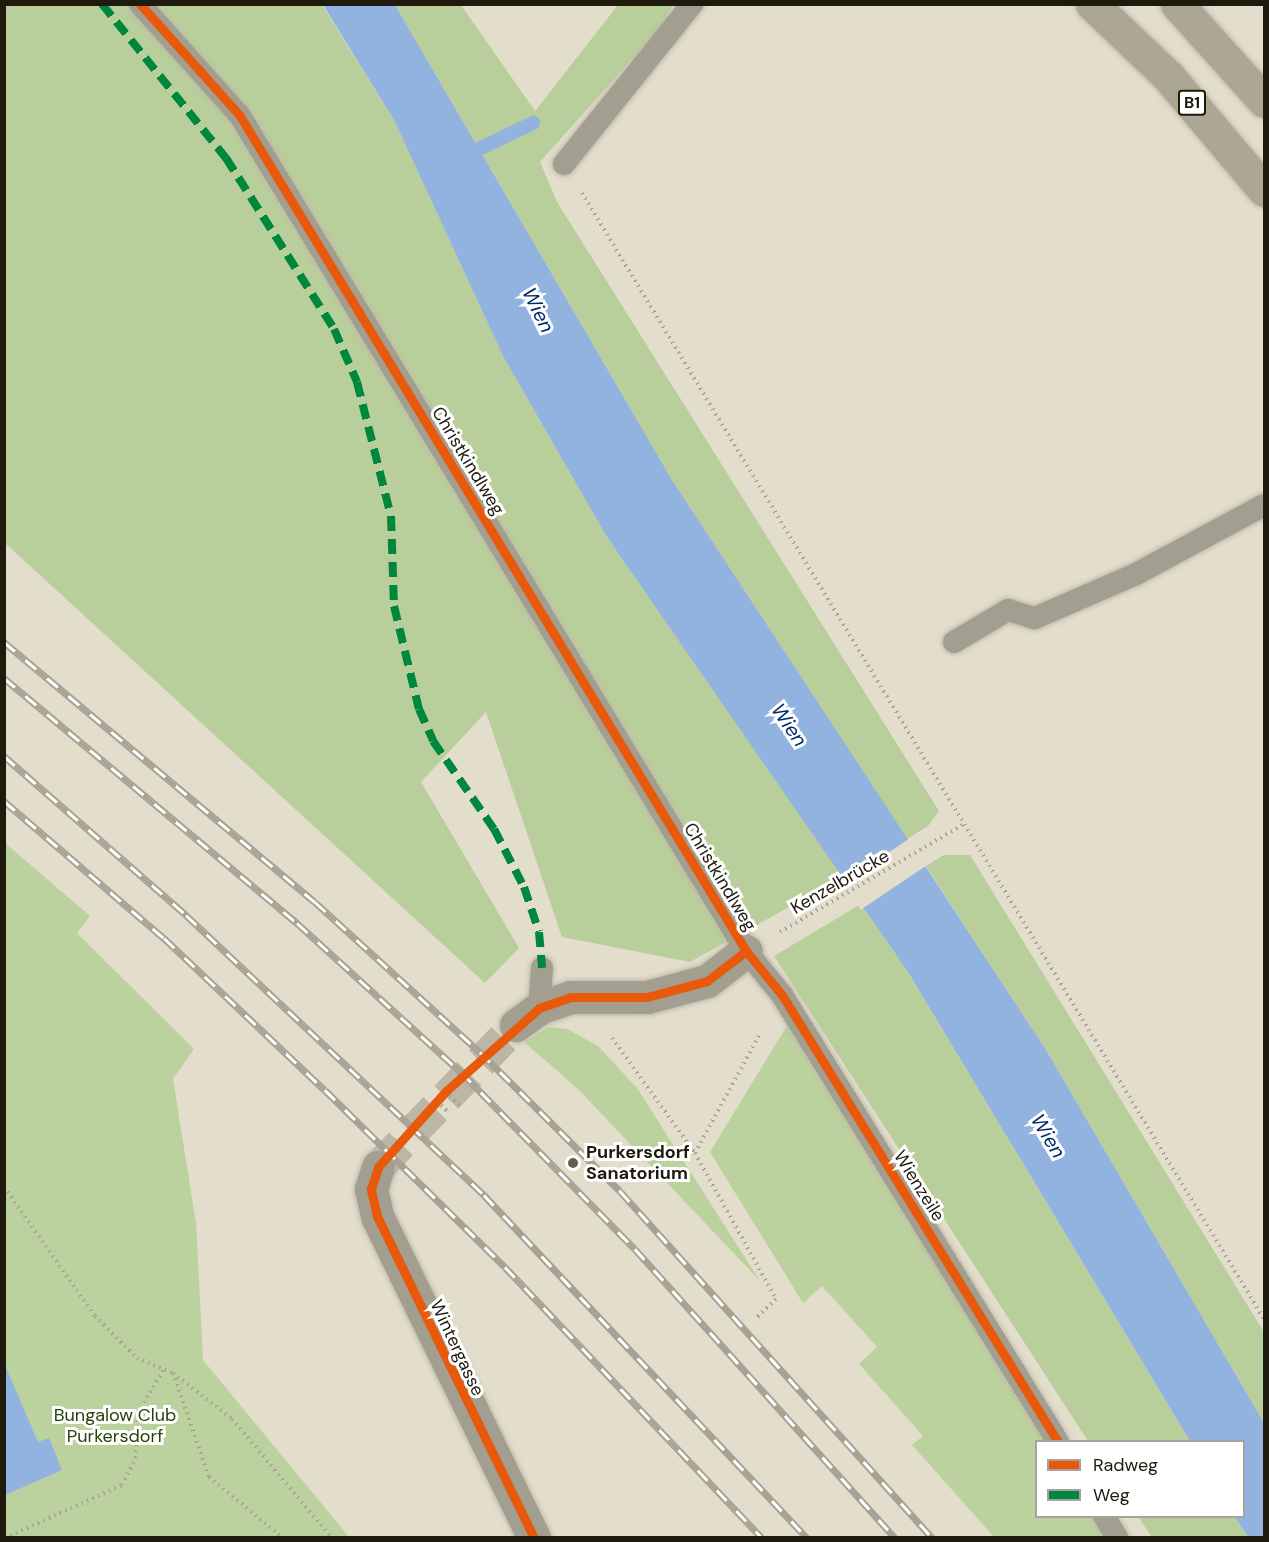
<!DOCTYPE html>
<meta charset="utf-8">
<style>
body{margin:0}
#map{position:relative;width:1269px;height:1542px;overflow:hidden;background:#e3ddcb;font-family:"DM Sans",sans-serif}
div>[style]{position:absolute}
.green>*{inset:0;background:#bcd29e}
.forest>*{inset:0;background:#b9cf9b}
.water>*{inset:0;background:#92b2e0}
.pier>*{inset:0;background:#e3ddcb;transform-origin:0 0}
.stream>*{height:14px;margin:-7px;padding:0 7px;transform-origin:7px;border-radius:7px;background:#92b2e0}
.street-tunnel>*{height:33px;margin-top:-16.5px;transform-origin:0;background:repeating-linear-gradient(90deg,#bcb6a5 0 33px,transparent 0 49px)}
.path>*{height:4px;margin-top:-2px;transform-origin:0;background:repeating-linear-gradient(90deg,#a7a295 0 1.5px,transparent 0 6px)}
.roads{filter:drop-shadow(0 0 2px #beb9ab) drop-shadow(0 0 2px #beb9ab)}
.lane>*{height:22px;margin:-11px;padding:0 11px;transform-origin:11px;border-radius:11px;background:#a29e90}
.street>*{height:33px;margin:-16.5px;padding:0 16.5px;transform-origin:16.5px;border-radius:16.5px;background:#a29e90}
.primary>*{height:33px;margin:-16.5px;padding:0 16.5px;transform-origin:16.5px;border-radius:16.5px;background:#aca794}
.rail>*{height:7px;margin-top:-3.5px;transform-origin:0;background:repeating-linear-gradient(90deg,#fff 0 14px,#a7a294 0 28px);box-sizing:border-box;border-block:2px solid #a7a294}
.quiet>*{height:8px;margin-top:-4px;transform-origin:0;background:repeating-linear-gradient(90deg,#00873e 0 15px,transparent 0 23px)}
.cycleway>*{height:9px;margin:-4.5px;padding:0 4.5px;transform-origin:4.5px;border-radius:4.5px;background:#e8590c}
.dots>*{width:16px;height:16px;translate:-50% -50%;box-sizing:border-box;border:3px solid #fff;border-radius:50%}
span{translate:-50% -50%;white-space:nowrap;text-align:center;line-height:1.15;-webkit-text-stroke:6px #fff;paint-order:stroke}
.shield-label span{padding:2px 4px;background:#fff;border:2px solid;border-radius:4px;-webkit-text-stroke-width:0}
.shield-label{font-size:16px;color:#1e1a0e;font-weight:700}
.street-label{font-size:18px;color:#1e1a0e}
.poi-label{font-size:18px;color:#1e1a0e;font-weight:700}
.left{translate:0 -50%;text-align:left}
.park-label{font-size:18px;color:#274309}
.water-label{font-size:20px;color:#002b6a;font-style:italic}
.frame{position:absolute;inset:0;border:6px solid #1e1a0e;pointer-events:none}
.legend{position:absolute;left:1035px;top:1440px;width:210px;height:78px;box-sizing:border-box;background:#fff;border:2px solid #a5a39f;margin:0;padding:8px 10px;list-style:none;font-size:18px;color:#1e1a0e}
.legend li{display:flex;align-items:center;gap:12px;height:30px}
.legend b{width:30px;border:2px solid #a5a39f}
</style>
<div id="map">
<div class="green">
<div style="clip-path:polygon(4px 842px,90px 916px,77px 933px,194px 1049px,173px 1079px,196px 1223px,203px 1360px,349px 1537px,5px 1537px)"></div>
<div style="clip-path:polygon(790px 1021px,1049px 1441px,1036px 1442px,1036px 1516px,1095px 1517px,1107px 1537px,994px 1537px,912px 1445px,923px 1436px,859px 1364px,877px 1347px,822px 1286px,803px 1303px,710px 1152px)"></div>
<div style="clip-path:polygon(549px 1027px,567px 1029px,598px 1046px,637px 1088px,760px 1281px,578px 1089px,524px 1042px)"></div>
</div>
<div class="forest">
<div style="clip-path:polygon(4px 5px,322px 5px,394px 120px,504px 358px,607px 537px,843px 877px,690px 962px,562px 937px,486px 712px,421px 782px,519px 948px,485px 983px,5px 543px)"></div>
<div style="clip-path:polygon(395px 5px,461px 5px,535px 111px,618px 5px,673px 5px,661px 27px,540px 162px,557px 202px,939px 811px,928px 826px,907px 839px,672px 480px)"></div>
<div style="clip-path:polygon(944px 855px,970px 855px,1264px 1332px,1264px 1423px,1046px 1050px,926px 866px)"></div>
<div style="clip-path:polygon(861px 904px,908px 972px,1190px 1441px,1088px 1441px,774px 956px)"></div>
<div style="clip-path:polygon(1138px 1517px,1235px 1517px,1248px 1537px,1152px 1537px)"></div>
</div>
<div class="water">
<div style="clip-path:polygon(323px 5px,395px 5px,672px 480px,1046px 1050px,1264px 1423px,1264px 1537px,1248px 1537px,1235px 1517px,1244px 1516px,1244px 1442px,1190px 1441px,908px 972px,607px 537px,504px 358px,394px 120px)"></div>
<div style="clip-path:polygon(5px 1365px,38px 1442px,49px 1438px,62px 1470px,5px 1495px)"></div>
</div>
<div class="pier">
<div style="left:910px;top:838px;width:32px;height:81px;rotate:56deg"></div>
</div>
<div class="stream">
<div style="left:462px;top:157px;width:79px;rotate:-25.6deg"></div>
</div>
<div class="street-tunnel">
<div style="left:378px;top:1167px;width:198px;rotate:-45.8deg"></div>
</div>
<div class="path">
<div style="left:582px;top:193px;width:1316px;rotate:58.8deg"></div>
<div style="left:780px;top:932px;width:216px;rotate:-30.4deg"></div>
<div style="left:612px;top:1038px;width:142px;rotate:54.2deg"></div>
<div style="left:695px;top:1153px;width:167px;rotate:61deg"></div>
<div style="left:776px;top:1299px;width:30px;rotate:136deg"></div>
<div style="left:446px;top:1091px;width:21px;rotate:47deg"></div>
<div style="left:437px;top:1101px;width:17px;rotate:45deg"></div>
<div style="left:695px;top:1153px;width:138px;rotate:-61.4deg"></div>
<div style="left:4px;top:1187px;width:158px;rotate:54.8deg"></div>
<div style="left:95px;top:1316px;width:59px;rotate:45deg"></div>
<div style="left:137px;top:1358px;width:39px;rotate:23deg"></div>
<div style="left:173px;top:1373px;width:75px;rotate:37.9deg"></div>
<div style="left:232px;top:1419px;width:155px;rotate:50deg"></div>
<div style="left:173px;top:1373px;width:110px;rotate:70.9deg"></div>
<div style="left:209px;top:1477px;width:96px;rotate:39.5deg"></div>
<div style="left:5px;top:1538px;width:128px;rotate:-24.4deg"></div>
<div style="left:122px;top:1485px;width:30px;rotate:-63deg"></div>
<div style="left:136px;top:1458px;width:45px;rotate:-87.5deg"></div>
<div style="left:138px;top:1413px;width:51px;rotate:-59.4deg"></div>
</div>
<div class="roads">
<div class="lane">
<div style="left:140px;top:4px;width:150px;rotate:48.2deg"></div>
<div style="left:240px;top:116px;width:976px;rotate:58.78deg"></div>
<div style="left:746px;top:951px;width:57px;rotate:50.7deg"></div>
<div style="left:782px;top:995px;width:525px;rotate:58.31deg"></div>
<div style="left:564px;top:164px;width:205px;rotate:-51.3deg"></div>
<div style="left:954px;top:642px;width:63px;rotate:-30.7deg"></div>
<div style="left:1008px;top:610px;width:28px;rotate:17deg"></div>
<div style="left:1035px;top:618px;width:110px;rotate:-23.5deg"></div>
<div style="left:1136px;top:574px;width:145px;rotate:-28.3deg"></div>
<div style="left:539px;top:1008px;width:40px;rotate:-85.7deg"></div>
<div style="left:1104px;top:1516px;width:26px;rotate:59deg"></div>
</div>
<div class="street">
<div style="left:516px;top:1025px;width:29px;rotate:-36deg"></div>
<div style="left:539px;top:1008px;width:34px;rotate:-19deg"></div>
<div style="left:571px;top:997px;width:76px"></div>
<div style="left:647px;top:997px;width:62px;rotate:-14.9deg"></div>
<div style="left:707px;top:981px;width:49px;rotate:-37.6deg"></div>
<div style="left:378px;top:1167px;width:23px;rotate:108deg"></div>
<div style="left:371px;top:1189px;width:28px;rotate:77deg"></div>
<div style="left:377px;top:1216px;width:358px;rotate:64deg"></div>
</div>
<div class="primary">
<div style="left:1092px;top:4px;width:105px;rotate:43.5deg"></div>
<div style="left:1168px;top:76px;width:149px;rotate:49.9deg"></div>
<div style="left:1177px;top:4px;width:130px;rotate:48.1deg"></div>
</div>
</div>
<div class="rail">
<div style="left:4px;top:642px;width:405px;rotate:39.9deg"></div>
<div style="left:315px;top:902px;width:223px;rotate:42.3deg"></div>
<div style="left:480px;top:1052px;width:197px;rotate:44.8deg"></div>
<div style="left:620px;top:1191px;width:467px;rotate:48deg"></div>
<div style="left:4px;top:678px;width:382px;rotate:39.9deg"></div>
<div style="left:297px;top:923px;width:222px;rotate:42.3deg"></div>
<div style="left:461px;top:1072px;width:248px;rotate:45.5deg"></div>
<div style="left:635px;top:1249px;width:389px;rotate:48deg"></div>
<div style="left:4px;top:756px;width:242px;rotate:41.1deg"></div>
<div style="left:186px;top:915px;width:409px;rotate:43.2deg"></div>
<div style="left:484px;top:1195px;width:471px;rotate:46.7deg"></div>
<div style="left:4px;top:801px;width:211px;rotate:40.6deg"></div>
<div style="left:164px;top:938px;width:221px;rotate:43.4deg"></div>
<div style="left:325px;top:1090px;width:252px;rotate:44.5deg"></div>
<div style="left:505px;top:1267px;width:373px;rotate:46.5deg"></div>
</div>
<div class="quiet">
<div style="left:102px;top:4px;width:198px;rotate:51.2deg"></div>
<div style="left:226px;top:158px;width:202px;rotate:57.7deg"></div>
<div style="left:334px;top:329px;width:58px;rotate:66.5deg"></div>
<div style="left:357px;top:382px;width:138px;rotate:75.8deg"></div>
<div style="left:391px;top:516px;width:90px;rotate:88.1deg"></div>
<div style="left:394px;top:606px;width:106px;rotate:76.4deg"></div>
<div style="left:419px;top:709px;width:35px;rotate:66deg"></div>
<div style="left:433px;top:741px;width:107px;rotate:55.3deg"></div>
<div style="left:494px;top:829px;width:65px;rotate:62.7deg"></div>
<div style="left:524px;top:887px;width:47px;rotate:71.6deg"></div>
<div style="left:539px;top:932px;width:36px;rotate:85deg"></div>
</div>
<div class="cycleway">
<div style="left:140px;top:4px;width:150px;rotate:48.2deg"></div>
<div style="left:240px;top:116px;width:976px;rotate:58.78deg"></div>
<div style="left:746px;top:951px;width:57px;rotate:50.7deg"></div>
<div style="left:782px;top:995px;width:525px;rotate:58.31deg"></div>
<div style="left:534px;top:1538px;width:358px;rotate:-116deg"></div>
<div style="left:377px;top:1216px;width:28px;rotate:-103deg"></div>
<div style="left:371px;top:1189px;width:23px;rotate:-72deg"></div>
<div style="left:378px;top:1167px;width:102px;rotate:-48.2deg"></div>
<div style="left:446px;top:1091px;width:125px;rotate:-41.7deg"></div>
<div style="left:539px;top:1008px;width:34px;rotate:-19deg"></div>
<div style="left:571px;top:997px;width:76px"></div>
<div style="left:647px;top:997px;width:62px;rotate:-14.9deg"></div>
<div style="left:707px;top:981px;width:49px;rotate:-37.6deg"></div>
</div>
<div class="dots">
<div style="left:573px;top:1163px;background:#635e50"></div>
</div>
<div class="shield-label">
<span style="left:1192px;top:103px">B1</span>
</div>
<div class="street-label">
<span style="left:468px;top:461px;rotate:59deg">Christkindlweg</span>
<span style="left:720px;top:877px;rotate:59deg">Christkindlweg</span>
<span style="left:840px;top:882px;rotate:-30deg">Kenzelbrücke</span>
<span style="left:919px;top:1186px;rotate:58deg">Wienzeile</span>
<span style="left:457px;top:1348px;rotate:65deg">Wintergasse</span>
</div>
<div class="poi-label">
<span class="left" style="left:586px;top:1163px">Purkersdorf<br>Sanatorium</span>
</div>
<div class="park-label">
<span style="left:115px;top:1426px">Bungalow Club<br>Purkersdorf</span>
</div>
<div class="water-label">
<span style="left:538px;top:310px;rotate:64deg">Wien</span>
<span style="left:789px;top:725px;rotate:56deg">Wien</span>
<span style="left:1048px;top:1136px;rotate:59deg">Wien</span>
</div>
<div class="frame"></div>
<ul class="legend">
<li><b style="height:8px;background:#e8590c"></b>Radweg</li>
<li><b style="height:8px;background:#00873e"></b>Weg</li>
</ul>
</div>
